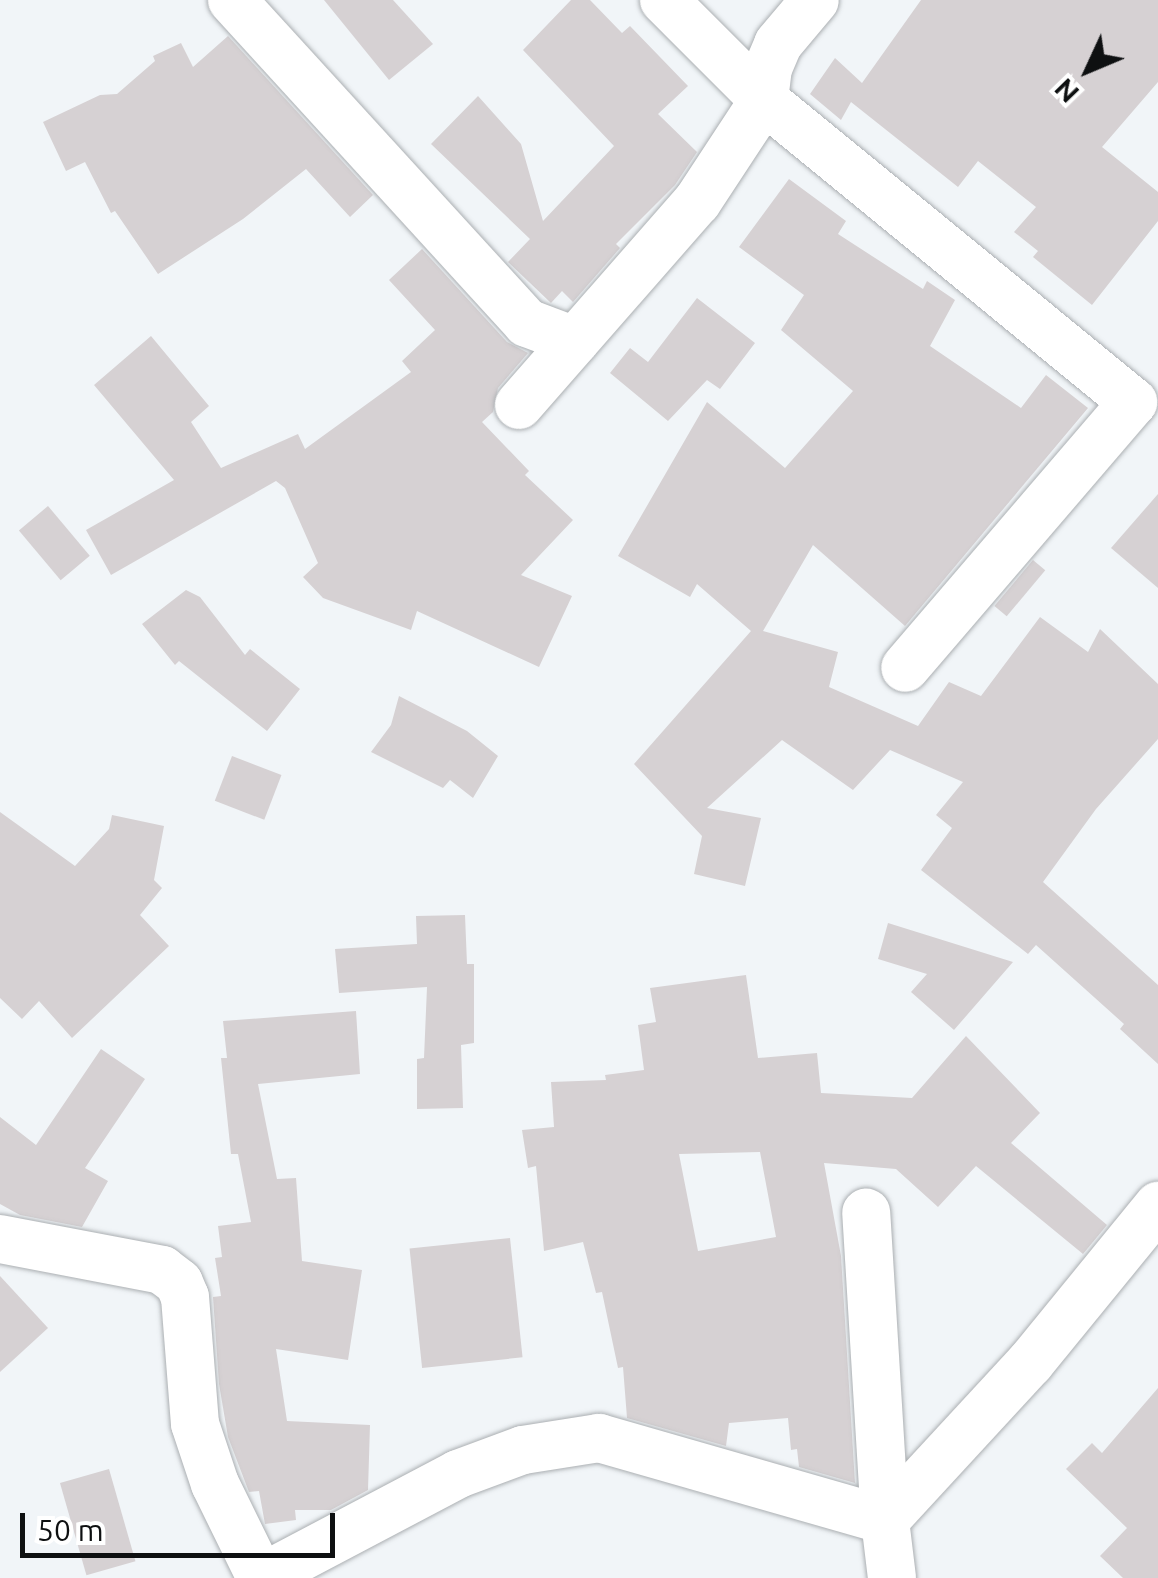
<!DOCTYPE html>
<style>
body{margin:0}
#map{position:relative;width:1158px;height:1578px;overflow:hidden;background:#f1f5f8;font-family:Ubuntu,sans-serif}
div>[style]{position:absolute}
.building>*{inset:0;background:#d6d1d3;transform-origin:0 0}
.roads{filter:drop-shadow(0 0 2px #abafb2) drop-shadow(0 0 2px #abafb2)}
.street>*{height:48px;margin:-24px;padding:0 24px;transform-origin:24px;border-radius:24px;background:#fff}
span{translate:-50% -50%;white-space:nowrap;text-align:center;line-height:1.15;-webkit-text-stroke:10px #fff;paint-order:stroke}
.north{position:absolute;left:1038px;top:20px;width:100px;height:100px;-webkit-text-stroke:8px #fff;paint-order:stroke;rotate:226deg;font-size:28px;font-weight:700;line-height:40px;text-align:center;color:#0e1011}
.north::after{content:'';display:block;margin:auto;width:35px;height:45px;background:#0e1011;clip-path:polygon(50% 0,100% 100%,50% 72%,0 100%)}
.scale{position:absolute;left:20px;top:1513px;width:315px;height:45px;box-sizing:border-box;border:5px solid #0e1011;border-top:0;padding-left:12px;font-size:30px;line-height:35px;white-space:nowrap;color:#0e1011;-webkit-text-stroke:8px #fff;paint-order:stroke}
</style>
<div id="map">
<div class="building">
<div style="clip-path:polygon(324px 0,393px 0,433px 44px,389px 80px)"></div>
<div style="clip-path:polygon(571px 0,590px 0,622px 33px,630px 26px,688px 86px,658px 114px,697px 152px,675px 185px,616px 244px,620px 248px,573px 302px,562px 291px,551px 303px,508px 262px,530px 239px,431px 144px,478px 96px,521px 144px,543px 221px,614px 146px,523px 50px)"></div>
<div style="clip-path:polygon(921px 0,1158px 0,1158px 82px,1102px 147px,1158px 192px,1158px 221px,1092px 305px,1033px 257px,1038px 251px,1014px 232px,1036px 207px,978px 161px,958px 187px,851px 102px,841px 120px,810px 94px,835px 58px,862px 83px)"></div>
<div style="clip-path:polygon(228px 36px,373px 195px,350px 217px,306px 169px,243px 219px,158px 274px,115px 211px,111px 213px,85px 162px,66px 171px,43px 122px,100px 95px,117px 94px,155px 61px,153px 56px,181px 43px,193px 67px)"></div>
<div style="clip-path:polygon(789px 179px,846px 221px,838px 234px,923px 289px,927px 281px,955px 300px,930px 346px,1021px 408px,1046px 375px,1088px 408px,905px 626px,813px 545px,763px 631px,838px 652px,829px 687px,918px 726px,949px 682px,981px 696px,1040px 617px,1088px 652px,1100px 629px,1158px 684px,1158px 739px,1096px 809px,1043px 882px,1158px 985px,1158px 1064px,1120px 1029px,1124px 1024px,1036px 945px,1028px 954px,921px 870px,952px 828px,936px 815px,963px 782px,890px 750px,853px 790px,782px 740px,707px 808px,761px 818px,745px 886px,694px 874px,702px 836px,634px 764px,751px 631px,697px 584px,690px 597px,618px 556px,707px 402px,785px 468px,853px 391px,781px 330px,804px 295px,739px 247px)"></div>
<div style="clip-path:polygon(422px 249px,507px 342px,528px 353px,498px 388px,493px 412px,482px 422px,529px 471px,525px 475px,573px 520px,521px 575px,572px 596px,539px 667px,417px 611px,411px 630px,323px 598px,303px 577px,318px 563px,285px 488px,276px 481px,111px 575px,86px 530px,174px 480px,94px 385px,151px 336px,209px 406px,191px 422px,221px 468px,298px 434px,305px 449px,411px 372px,402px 361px,435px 330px,389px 280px)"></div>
<div style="clip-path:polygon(697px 298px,755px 343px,720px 389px,707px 380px,668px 421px,610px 373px,630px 348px,648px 362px)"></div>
<div style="clip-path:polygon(1158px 494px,1158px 588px,1111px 548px)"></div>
<div style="left:48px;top:506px;width:65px;height:38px;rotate:50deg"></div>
<div style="left:1033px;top:560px;width:16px;height:60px;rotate:40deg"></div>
<div style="clip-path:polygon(186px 590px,200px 597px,245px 655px,250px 649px,300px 689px,267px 731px,179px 661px,175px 665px,142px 624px)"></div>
<div style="clip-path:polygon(399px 696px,467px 731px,498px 756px,473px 798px,450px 780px,443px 788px,371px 752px,391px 725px)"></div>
<div style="left:232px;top:756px;width:53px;height:48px;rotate:21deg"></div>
<div style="clip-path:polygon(0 812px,75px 866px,109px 829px,112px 815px,164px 826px,154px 880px,162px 888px,140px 915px,169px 946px,72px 1038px,39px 1001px,22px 1019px,0 998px)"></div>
<div style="clip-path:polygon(465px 915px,467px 964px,474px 964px,474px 1043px,461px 1045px,463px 1108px,417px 1109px,417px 1059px,424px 1058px,427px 987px,339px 993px,335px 949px,417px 944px,416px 916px)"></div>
<div style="clip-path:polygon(888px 923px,1013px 962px,954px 1030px,911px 992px,927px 974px,878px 959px)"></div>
<div style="clip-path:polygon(evenodd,746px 975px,758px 1058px,817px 1053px,821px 1093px,912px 1098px,966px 1036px,1040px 1113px,1011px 1143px,1107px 1225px,1083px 1254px,976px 1166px,938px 1207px,896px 1169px,824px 1163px,841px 1256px,855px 1483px,799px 1467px,797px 1449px,791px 1450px,788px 1418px,729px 1423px,726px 1446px,627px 1418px,623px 1367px,618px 1368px,602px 1292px,596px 1293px,583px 1242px,544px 1251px,536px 1166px,528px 1168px,522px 1130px,554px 1127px,551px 1082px,606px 1080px,605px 1075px,644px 1070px,638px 1025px,656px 1022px,650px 988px,746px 975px,760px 1152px,776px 1237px,698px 1251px,679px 1154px,760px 1152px)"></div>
<div style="clip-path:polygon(356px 1011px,360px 1074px,258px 1084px,277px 1179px,296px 1178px,302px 1261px,362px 1270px,348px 1360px,276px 1349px,287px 1421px,370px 1425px,368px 1490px,331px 1510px,295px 1510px,296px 1520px,265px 1524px,259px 1491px,249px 1492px,228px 1437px,219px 1384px,213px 1297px,221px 1296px,215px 1258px,222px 1257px,218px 1226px,251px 1222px,238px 1154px,231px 1154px,221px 1058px,227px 1058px,223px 1021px)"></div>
<div style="clip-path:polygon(101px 1049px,145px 1079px,85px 1168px,108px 1181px,82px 1227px,20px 1215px,0 1204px,0 1117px,36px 1145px)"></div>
<div style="left:510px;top:1238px;width:120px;height:101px;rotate:84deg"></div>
<div style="clip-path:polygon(0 1276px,48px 1328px,0 1372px)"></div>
<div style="clip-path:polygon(1158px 1388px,1158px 1578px,1123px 1578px,1100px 1556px,1127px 1528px,1066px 1469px,1092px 1443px,1102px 1453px)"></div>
<div style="left:109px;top:1469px;width:96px;height:51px;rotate:74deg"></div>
</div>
<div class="roads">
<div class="street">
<div style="left:232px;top:0;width:437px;rotate:47.6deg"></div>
<div style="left:527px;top:323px;width:51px;rotate:20.6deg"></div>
<div style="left:664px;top:0;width:141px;rotate:45deg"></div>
<div style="left:764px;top:100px;width:477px;rotate:39.3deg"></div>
<div style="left:1133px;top:402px;width:350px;rotate:130.6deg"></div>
<div style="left:519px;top:405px;width:270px;rotate:-48.8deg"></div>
<div style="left:697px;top:202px;width:122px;rotate:-56.7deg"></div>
<div style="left:764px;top:100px;width:32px;rotate:-83deg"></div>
<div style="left:768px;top:68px;width:26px;rotate:-67deg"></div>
<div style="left:778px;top:44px;width:57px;rotate:-49.9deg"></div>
<div style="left:0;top:1239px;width:165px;rotate:10.8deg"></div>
<div style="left:162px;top:1270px;width:21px;rotate:37deg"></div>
<div style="left:179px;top:1283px;width:15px;rotate:67deg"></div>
<div style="left:185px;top:1297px;width:127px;rotate:85.5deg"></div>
<div style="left:195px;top:1424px;width:63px;rotate:71.6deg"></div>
<div style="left:215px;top:1484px;width:105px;rotate:63.9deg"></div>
<div style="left:261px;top:1578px;width:223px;rotate:-27.8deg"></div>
<div style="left:458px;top:1474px;width:69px;rotate:-20.3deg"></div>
<div style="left:523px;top:1450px;width:77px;rotate:-9deg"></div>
<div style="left:599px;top:1438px;width:298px;rotate:16deg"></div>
<div style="left:885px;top:1520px;width:308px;rotate:-93.5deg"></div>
<div style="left:892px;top:1578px;width:58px;rotate:-96.9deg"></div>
<div style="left:885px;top:1520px;width:214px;rotate:-47.3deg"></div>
<div style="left:1030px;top:1363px;width:203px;rotate:-50.8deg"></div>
</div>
</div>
<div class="north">N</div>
<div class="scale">50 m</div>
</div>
